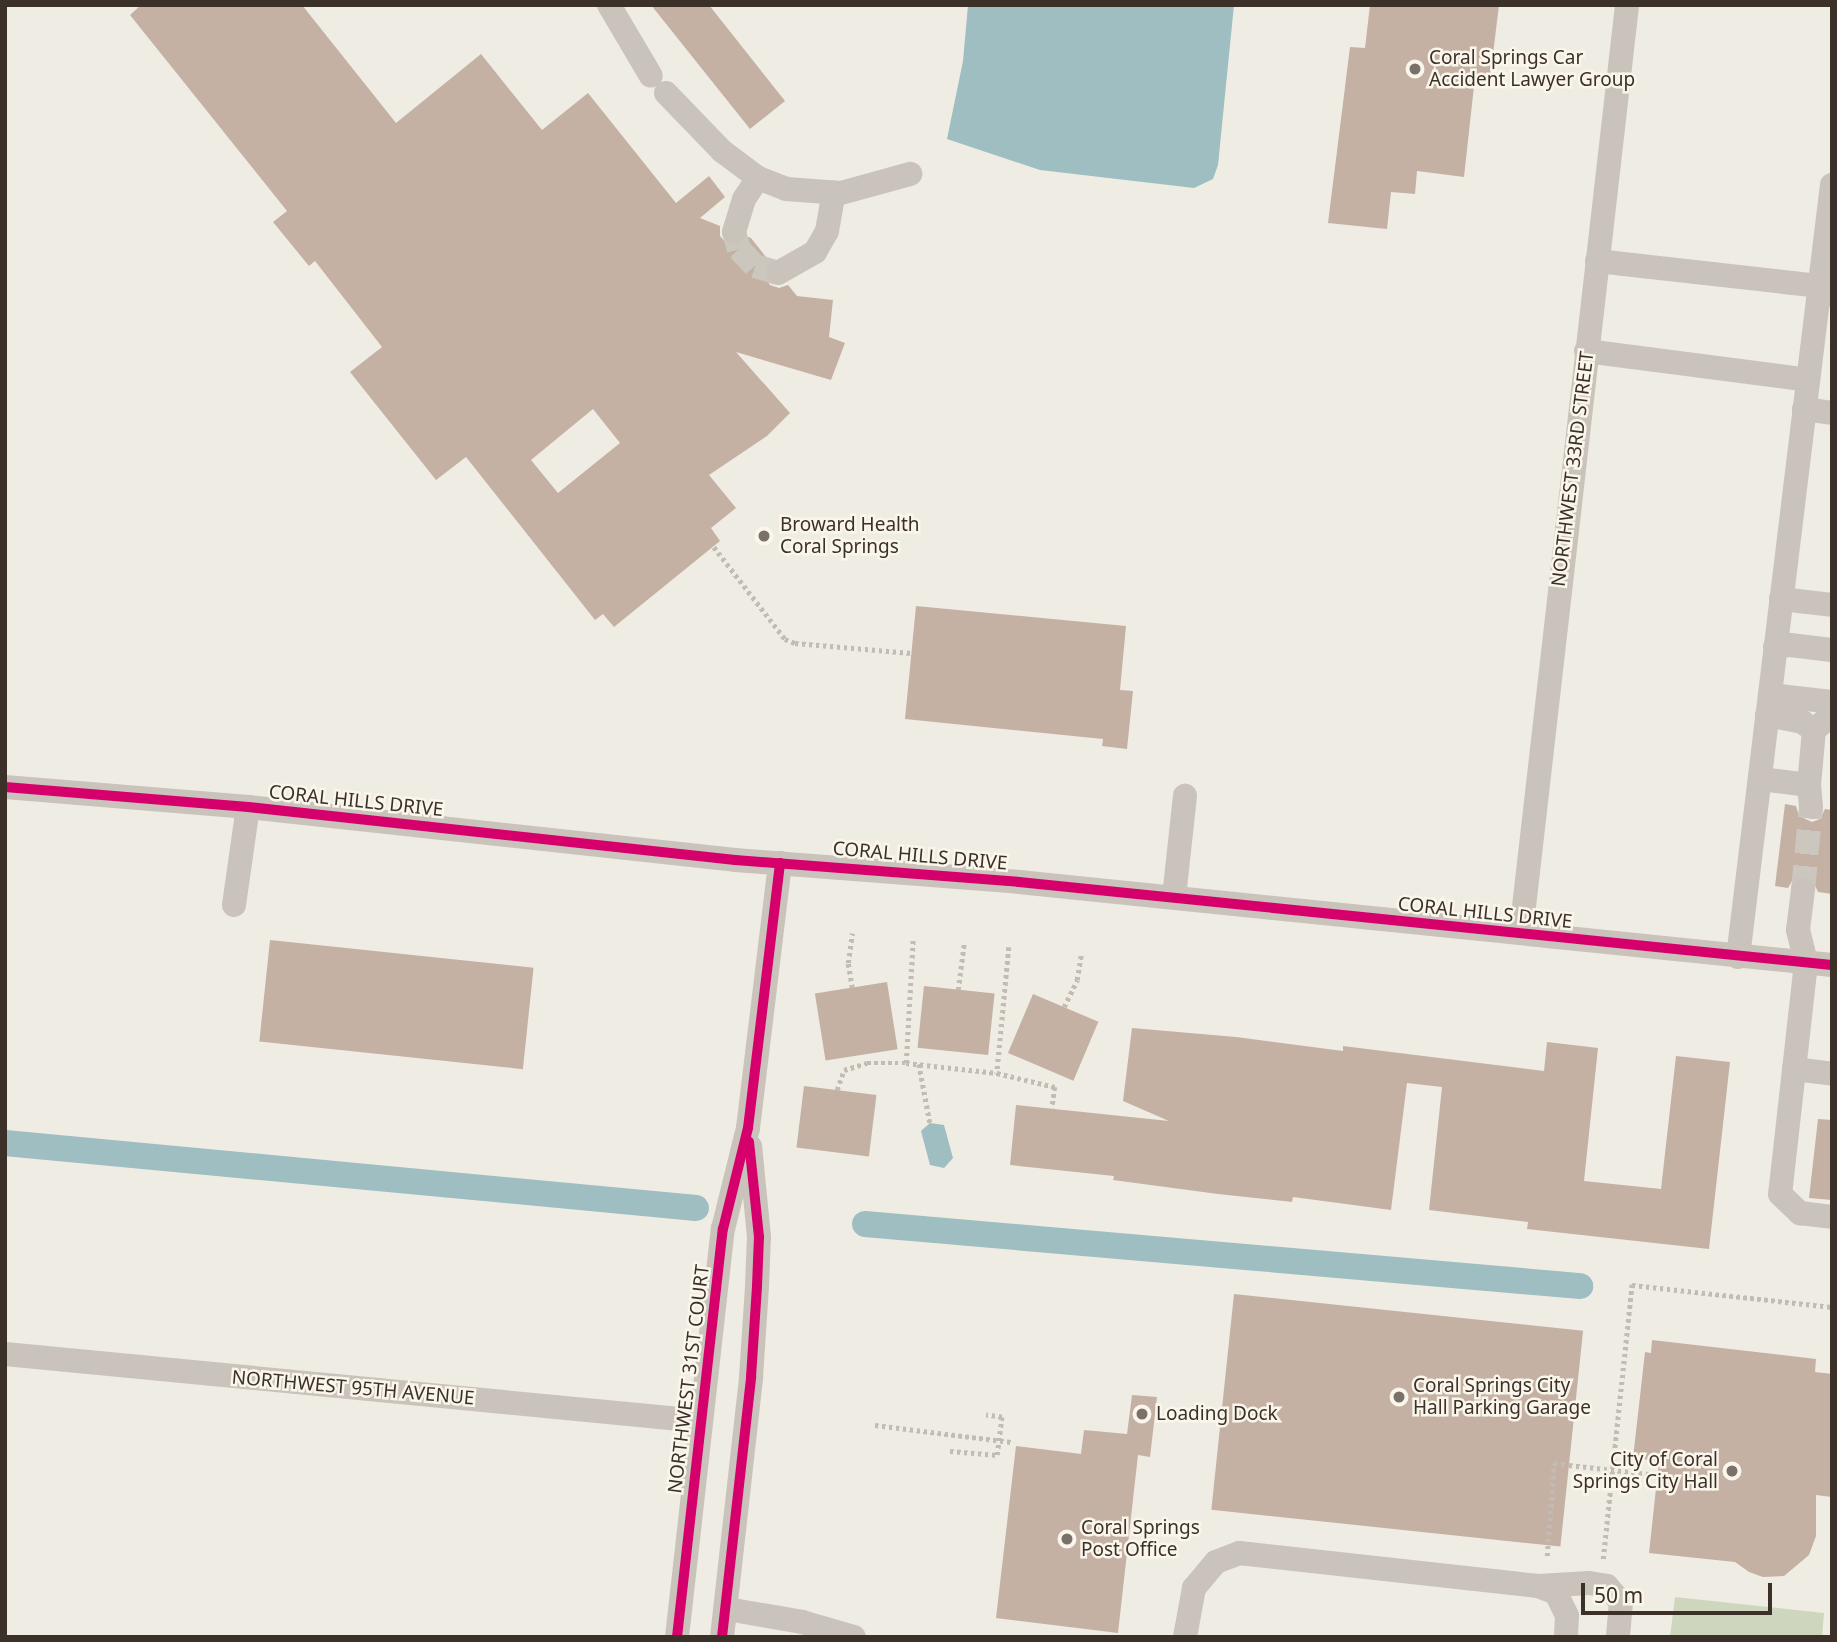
<!DOCTYPE html>
<style>
body{margin:0}
#map{position:relative;width:1837px;height:1642px;overflow:hidden;background:#efece4;font-family:"Noto Sans",sans-serif}
div>[style]{position:absolute}
.green>*{inset:0;background:#ced7bd}
.water>*{inset:0;background:#9ebec2}
.canal>*{height:26px;margin:-13px;padding:0 13px;transform-origin:13px;border-radius:13px;background:#9ebec2}
.building>*{inset:0;background:#c4b1a4;transform-origin:0 0}
.minor-tunnel>*{height:24px;margin-top:-12px;transform-origin:0;background:repeating-linear-gradient(90deg,#cbc7bf 0 24px,transparent 0 36px)}
.path>*{height:4.5px;margin-top:-2.25px;transform-origin:0;background:repeating-linear-gradient(90deg,#c2bcb4 0 3.5px,transparent 0 7px)}
.minor>*{height:24px;margin:-12px;padding:0 12px;transform-origin:12px;border-radius:12px;background:#c9c3bc}
.path-bridge>*{height:4.5px;margin-top:-2.25px;transform-origin:0;background:repeating-linear-gradient(90deg,#c2bcb4 0 3.5px,transparent 0 7px)}
.cycleway>*{height:10px;margin:-5px;padding:0 5px;transform-origin:5px;border-radius:5px;background:#d6006c}
.dots>*{width:19px;height:19px;translate:-50% -50%;box-sizing:border-box;border:4px solid #fbf6ec;border-radius:50%}
span{translate:-50% -50%;white-space:nowrap;text-align:center;line-height:1.15;-webkit-text-stroke:5px #fbf6ec;paint-order:stroke}
.poi-label{font-size:19px;color:#3b3129}
.left{translate:0 -50%;text-align:left}
.right{translate:-100% -50%;text-align:right}
.street-label{font-size:19px;color:#3b3129}
.frame{position:absolute;inset:0;border:7px solid #3b3129;pointer-events:none}
.scale{position:absolute;left:1581px;top:1583px;width:191px;height:32px;box-sizing:border-box;border:4px solid #3b3129;border-top:0;padding-left:9px;font-size:21px;line-height:24px;white-space:nowrap;color:#3b3129;-webkit-text-stroke:5px #fbf6ec;paint-order:stroke}
</style>
<div id="map">
<div class="green">
<div style="clip-path:polygon(1675px 1597px,1824px 1613px,1822px 1637px,1670px 1637px)"></div>
</div>
<div class="water">
<div style="clip-path:polygon(968px 5px,1234px 5px,1218px 165px,1213px 179px,1194px 188px,1040px 170px,947px 139px,963px 61px)"></div>
<div style="clip-path:polygon(930px 1123px,944px 1125px,953px 1158px,944px 1168px,930px 1165px,921px 1131px)"></div>
</div>
<div class="canal">
<div style="left:5px;top:1143px;width:694px;rotate:5.37deg"></div>
<div style="left:865px;top:1224px;width:718px;rotate:4.96deg"></div>
</div>
<div class="building">
<div style="clip-path:polygon(evenodd,141px 5px,302px 5px,396px 123px,481px 54px,542px 130px,588px 93px,676px 203px,709px 176px,725px 197px,700px 218px,720px 226px,720px 236px,729px 246px,738px 246px,748px 237px,751px 238px,769px 261px,763px 274px,770px 285px,779px 288px,788px 285px,797px 296px,833px 300px,829px 337px,845px 343px,831px 380px,736px 352px,790px 413px,767px 436px,709px 475px,736px 508px,711px 528px,720px 541px,614px 627px,603px 614px,595px 620px,466px 457px,436px 480px,350px 372px,382px 347px,315px 261px,309px 266px,273px 222px,287px 211px,130px 15px,141px 5px,593px 409px,620px 443px,558px 493px,531px 460px,593px 409px)"></div>
<div style="clip-path:polygon(651px 5px,709px 5px,785px 101px,750px 129px)"></div>
<div style="clip-path:polygon(1370px 5px,1499px 5px,1489px 87px,1474px 86px,1464px 177px,1417px 171px,1415px 194px,1391px 192px,1387px 229px,1328px 223px,1350px 47px,1365px 48px)"></div>
<div style="clip-path:polygon(916px 606px,1126px 626px,1120px 690px,1133px 691px,1127px 749px,1102px 746px,1103px 739px,905px 719px)"></div>
<div style="clip-path:polygon(1785px 804px,1796px 806px,1799px 816px,1812px 822px,1820px 819px,1825px 809px,1832px 810px,1832px 894px,1818px 892px,1812px 879px,1804px 875px,1792px 881px,1788px 888px,1775px 886px)"></div>
<div style="left:270px;top:940px;width:265px;height:102px;rotate:6deg"></div>
<div style="left:887px;top:982px;width:68px;height:73px;rotate:81deg"></div>
<div style="left:924px;top:986px;width:71px;height:62px;rotate:6deg"></div>
<div style="left:1033px;top:994px;width:71px;height:64px;rotate:23deg"></div>
<div style="clip-path:polygon(1132px 1028px,1236px 1037px,1343px 1051px,1343px 1046px,1544px 1071px,1547px 1042px,1598px 1048px,1584px 1181px,1661px 1189px,1676px 1056px,1730px 1062px,1709px 1249px,1527px 1229px,1528px 1222px,1429px 1210px,1442px 1087px,1407px 1083px,1391px 1210px,1293px 1197px,1292px 1202px,1218px 1194px,1113px 1180px,1114px 1176px,1010px 1165px,1016px 1105px,1169px 1121px,1123px 1101px)"></div>
<div style="left:804px;top:1086px;width:73px;height:62px;rotate:7deg"></div>
<div style="clip-path:polygon(1818px 1119px,1832px 1120px,1832px 1200px,1809px 1198px)"></div>
<div style="left:1234px;top:1294px;width:351px;height:217px;rotate:6deg"></div>
<div style="clip-path:polygon(1652px 1340px,1816px 1359px,1815px 1372px,1832px 1374px,1832px 1497px,1816px 1495px,1816px 1536px,1809px 1555px,1784px 1576px,1763px 1577px,1749px 1572px,1735px 1562px,1649px 1553px,1659px 1461px,1633px 1458px,1645px 1352px,1651px 1353px)"></div>
<div style="clip-path:polygon(1132px 1395px,1157px 1397px,1150px 1457px,1138px 1455px,1118px 1633px,996px 1618px,1016px 1446px,1081px 1454px,1084px 1430px,1127px 1434px)"></div>
</div>
<div class="minor-tunnel">
<div style="left:734px;top:232px;width:18px;rotate:74deg"></div>
<div style="left:739px;top:249px;width:23px;rotate:47deg"></div>
<div style="left:755px;top:266px;width:24px;rotate:17deg"></div>
<div style="left:1803px;top:890px;width:83px;rotate:-84.5deg"></div>
</div>
<div class="path">
<div style="left:714px;top:547px;width:116px;rotate:52.3deg"></div>
<div style="left:785px;top:639px;width:11px;rotate:22deg"></div>
<div style="left:795px;top:643px;width:117px;rotate:4.9deg"></div>
<div style="left:1009px;top:947px;width:127px;rotate:95.4deg"></div>
<div style="left:997px;top:1073px;width:60px;rotate:13.6deg"></div>
<div style="left:1055px;top:1087px;width:21px;rotate:98deg"></div>
<div style="left:852px;top:988px;width:25px;rotate:-99deg"></div>
<div style="left:848px;top:963px;width:30px;rotate:-82deg"></div>
<div style="left:958px;top:990px;width:47px;rotate:-82.7deg"></div>
<div style="left:1064px;top:1007px;width:30px;rotate:-64deg"></div>
<div style="left:1077px;top:980px;width:26px;rotate:-81deg"></div>
<div style="left:906px;top:1063px;width:92px;rotate:6.3deg"></div>
<div style="left:919px;top:1064px;width:60px;rotate:79.4deg"></div>
<div style="left:837px;top:1090px;width:21px;rotate:-71deg"></div>
<div style="left:844px;top:1070px;width:24px;rotate:-17deg"></div>
<div style="left:867px;top:1063px;width:39px"></div>
<div style="left:906px;top:1063px;width:125px;rotate:-86.8deg"></div>
<div style="left:875px;top:1425px;width:137px;rotate:7.1deg"></div>
<div style="left:950px;top:1451px;width:47px;rotate:4.9deg"></div>
<div style="left:997px;top:1455px;width:38px;rotate:-83deg"></div>
<div style="left:1002px;top:1417px;width:16px;rotate:-173deg"></div>
<div style="left:1547px;top:1556px;width:93px;rotate:-85.7deg"></div>
<div style="left:1554px;top:1463px;width:15px;rotate:8deg"></div>
<div style="left:1603px;top:1559px;width:276px;rotate:-84deg"></div>
<div style="left:1632px;top:1285px;width:201px;rotate:6.3deg"></div>
</div>
<div class="minor">
<div style="left:609px;top:5px;width:82px;rotate:59.4deg"></div>
<div style="left:666px;top:93px;width:81px;rotate:46deg"></div>
<div style="left:722px;top:151px;width:45px;rotate:36.9deg"></div>
<div style="left:758px;top:178px;width:30px;rotate:21deg"></div>
<div style="left:786px;top:189px;width:55px;rotate:4.2deg"></div>
<div style="left:841px;top:193px;width:72px;rotate:-15.4deg"></div>
<div style="left:734px;top:232px;width:34px;rotate:-73deg"></div>
<div style="left:744px;top:199px;width:25px;rotate:-56deg"></div>
<div style="left:1597px;top:261px;width:223px;rotate:6.4deg"></div>
<div style="left:1819px;top:286px;width:14px;rotate:39deg"></div>
<div style="left:778px;top:273px;width:43px;rotate:-29.6deg"></div>
<div style="left:815px;top:252px;width:24px;rotate:-60deg"></div>
<div style="left:827px;top:231px;width:39px;rotate:-80deg"></div>
<div style="left:1586px;top:351px;width:224px;rotate:7.4deg"></div>
<div style="left:1804px;top:409px;width:28px;rotate:8deg"></div>
<div style="left:1781px;top:599px;width:51px;rotate:6.7deg"></div>
<div style="left:1775px;top:647px;width:15px;rotate:-8deg"></div>
<div style="left:1790px;top:645px;width:42px;rotate:6.8deg"></div>
<div style="left:1770px;top:695px;width:62px;rotate:6.4deg"></div>
<div style="left:1767px;top:715px;width:36px;rotate:11deg"></div>
<div style="left:1802px;top:722px;width:14px;rotate:34deg"></div>
<div style="left:1760px;top:779px;width:49px;rotate:7deg"></div>
<div style="left:5px;top:787px;width:244px;rotate:4.7deg"></div>
<div style="left:248px;top:807px;width:490px;rotate:6.2deg"></div>
<div style="left:735px;top:860px;width:285px;rotate:4.4deg"></div>
<div style="left:1019px;top:882px;width:817px;rotate:5.83deg"></div>
<div style="left:1811px;top:807px;width:22px;rotate:-95deg"></div>
<div style="left:1809px;top:785px;width:55px;rotate:-84.8deg"></div>
<div style="left:1814px;top:730px;width:23px;rotate:-40deg"></div>
<div style="left:1803px;top:890px;width:40px;rotate:97.1deg"></div>
<div style="left:1798px;top:930px;width:34px;rotate:76deg"></div>
<div style="left:1806px;top:963px;width:232px;rotate:96.4deg"></div>
<div style="left:1780px;top:1194px;width:28px;rotate:44deg"></div>
<div style="left:1800px;top:1213px;width:32px;rotate:7deg"></div>
<div style="left:1174px;top:897px;width:102px;rotate:-83.8deg"></div>
<div style="left:234px;top:905px;width:99px;rotate:-81.9deg"></div>
<div style="left:1521px;top:933px;width:934px;rotate:-83.48deg"></div>
<div style="left:1738px;top:957px;width:778px;rotate:-83.06deg"></div>
<div style="left:1794px;top:1069px;width:38px;rotate:7deg"></div>
<div style="left:5px;top:1354px;width:699px;rotate:5.5deg"></div>
<div style="left:1538px;top:1586px;width:19px;rotate:21deg"></div>
<div style="left:1556px;top:1593px;width:25px;rotate:64deg"></div>
<div style="left:1567px;top:1616px;width:21px;rotate:93deg"></div>
<div style="left:727px;top:1609px;width:76px;rotate:9.8deg"></div>
<div style="left:802px;top:1622px;width:54px;rotate:16.1deg"></div>
<div style="left:677px;top:1637px;width:411px;rotate:-83.6deg"></div>
<div style="left:723px;top:1229px;width:104px;rotate:-76.1deg"></div>
<div style="left:748px;top:1128px;width:267px;rotate:-83.1deg"></div>
<div style="left:722px;top:1637px;width:262px;rotate:-83.6deg"></div>
<div style="left:751px;top:1377px;width:91px;rotate:-86.2deg"></div>
<div style="left:757px;top:1286px;width:49px;rotate:-87.7deg"></div>
<div style="left:759px;top:1237px;width:91px;rotate:-95.6deg"></div>
<div style="left:1185px;top:1637px;width:50px;rotate:-79.6deg"></div>
<div style="left:1194px;top:1588px;width:34px;rotate:-50deg"></div>
<div style="left:1216px;top:1562px;width:25px;rotate:-21deg"></div>
<div style="left:1239px;top:1553px;width:301px;rotate:6.3deg"></div>
<div style="left:1538px;top:1586px;width:51px;rotate:-3.4deg"></div>
<div style="left:1589px;top:1583px;width:18px;rotate:9deg"></div>
<div style="left:1607px;top:1586px;width:21px;rotate:49deg"></div>
<div style="left:1621px;top:1602px;width:35px;rotate:95deg"></div>
</div>
<div class="path-bridge">
<div style="left:1569px;top:1465px;width:89px;rotate:6.5deg"></div>
</div>
<div class="cycleway">
<div style="left:5px;top:787px;width:244px;rotate:4.7deg"></div>
<div style="left:248px;top:807px;width:490px;rotate:6.2deg"></div>
<div style="left:735px;top:860px;width:285px;rotate:4.4deg"></div>
<div style="left:1019px;top:882px;width:817px;rotate:5.83deg"></div>
<div style="left:677px;top:1637px;width:411px;rotate:-83.6deg"></div>
<div style="left:723px;top:1229px;width:104px;rotate:-76.1deg"></div>
<div style="left:748px;top:1128px;width:267px;rotate:-83.1deg"></div>
<div style="left:722px;top:1637px;width:262px;rotate:-83.6deg"></div>
<div style="left:751px;top:1377px;width:91px;rotate:-86.2deg"></div>
<div style="left:757px;top:1286px;width:49px;rotate:-87.7deg"></div>
<div style="left:759px;top:1237px;width:96px;rotate:-96deg"></div>
</div>
<div class="dots">
<div style="left:1415px;top:69px;background:#7a726a"></div>
<div style="left:764px;top:536px;background:#7a726a"></div>
<div style="left:1399px;top:1397px;background:#7a726a"></div>
<div style="left:1142px;top:1414px;background:#7a726a"></div>
<div style="left:1732px;top:1471px;background:#7a726a"></div>
<div style="left:1067px;top:1539px;background:#7a726a"></div>
</div>
<div class="poi-label">
<span class="left" style="left:1429px;top:69px">Coral Springs Car<br>Accident Lawyer Group</span>
<span class="left" style="left:780px;top:536px">Broward Health<br>Coral Springs</span>
<span class="left" style="left:1413px;top:1397px">Coral Springs City<br>Hall Parking Garage</span>
<span class="left" style="left:1156px;top:1414px">Loading Dock</span>
<span class="right" style="left:1718px;top:1471px">City of Coral<br>Springs City Hall</span>
<span class="left" style="left:1081px;top:1539px">Coral Springs<br>Post Office</span>
</div>
<div class="street-label">
<span style="left:1573px;top:469px;rotate:-83deg">NORTHWEST 33RD STREET</span>
<span style="left:356px;top:801px;rotate:6deg">CORAL HILLS DRIVE</span>
<span style="left:920px;top:856px;rotate:5deg">CORAL HILLS DRIVE</span>
<span style="left:1485px;top:913px;rotate:6deg">CORAL HILLS DRIVE</span>
<span style="left:689px;top:1379px;rotate:-83deg">NORTHWEST 31ST COURT</span>
<span style="left:353px;top:1388px;rotate:5deg">NORTHWEST 95TH AVENUE</span>
</div>
<div class="frame"></div>
<div class="scale">50 m</div>
</div>
